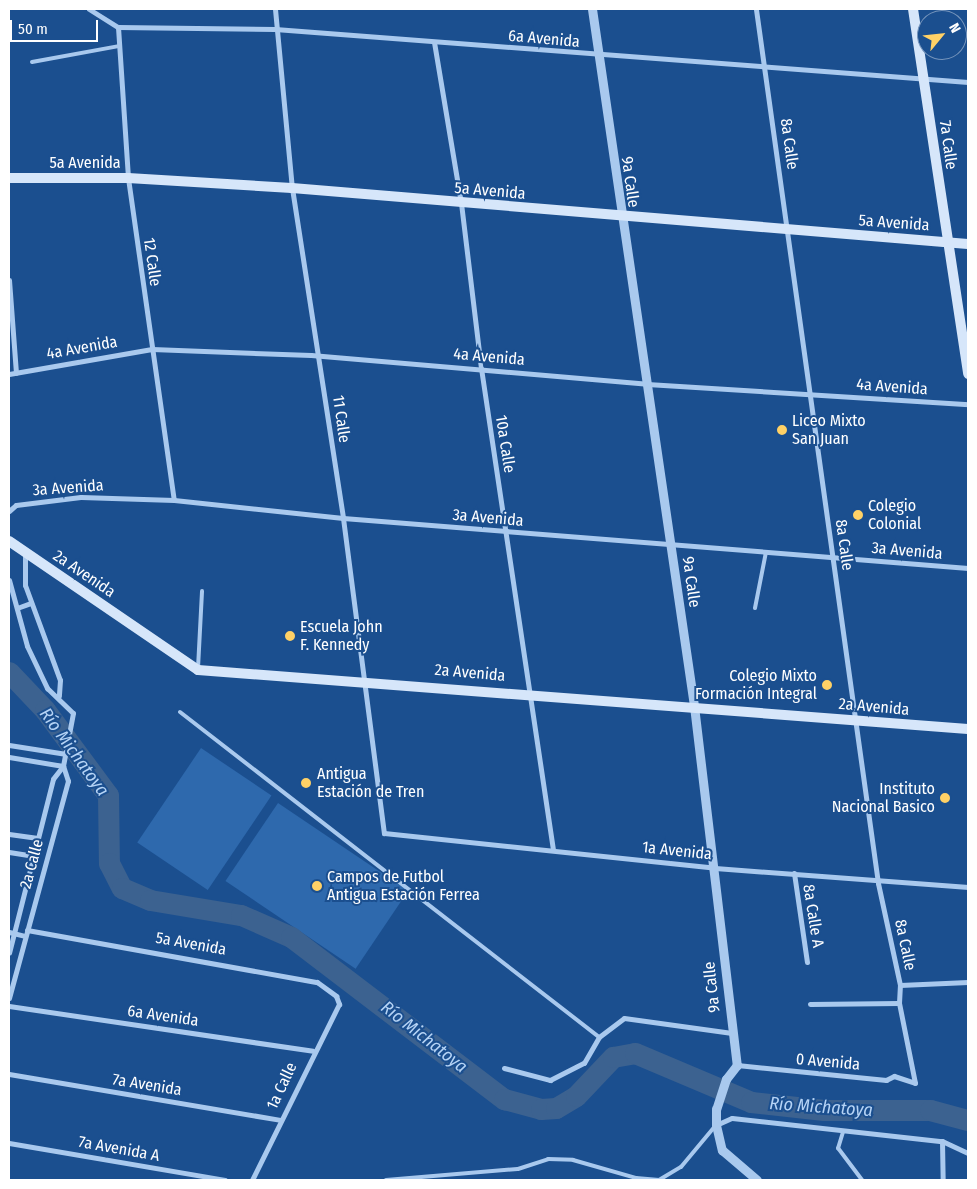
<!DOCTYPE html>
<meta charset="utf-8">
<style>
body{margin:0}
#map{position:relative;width:977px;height:1189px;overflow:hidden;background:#1b4f8f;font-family:"Fira Sans Condensed",sans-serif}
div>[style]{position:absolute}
.green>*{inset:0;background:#2e69ad;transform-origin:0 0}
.river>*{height:21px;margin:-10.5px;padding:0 10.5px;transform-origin:10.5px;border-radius:10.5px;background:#3c6290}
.service>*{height:4px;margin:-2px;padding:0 2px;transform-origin:2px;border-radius:2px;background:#a9c9ee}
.minor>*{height:5px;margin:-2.5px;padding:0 2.5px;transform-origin:2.5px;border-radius:2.5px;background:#a9c9ee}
.tertiary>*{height:9px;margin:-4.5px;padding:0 4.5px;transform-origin:4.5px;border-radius:4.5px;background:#a9c9ee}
.secondary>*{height:10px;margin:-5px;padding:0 5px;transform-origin:5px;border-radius:5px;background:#d6e6fa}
.dots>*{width:14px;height:14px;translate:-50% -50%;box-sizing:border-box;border:2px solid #1b4f8f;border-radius:50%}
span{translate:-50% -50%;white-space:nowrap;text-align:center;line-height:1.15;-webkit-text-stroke:4px #1b4f8f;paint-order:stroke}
.street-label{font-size:16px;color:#fff}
.poi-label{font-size:16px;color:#fff}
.left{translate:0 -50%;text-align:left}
.right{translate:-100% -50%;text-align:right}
.water-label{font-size:18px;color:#b5d3f5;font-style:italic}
.frame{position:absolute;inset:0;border:10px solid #fff;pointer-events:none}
.north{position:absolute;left:917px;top:10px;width:50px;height:50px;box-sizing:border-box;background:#1b4f8f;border:1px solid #7695bc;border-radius:50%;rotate:62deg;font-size:14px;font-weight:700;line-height:20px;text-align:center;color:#fff}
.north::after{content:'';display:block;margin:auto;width:18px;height:22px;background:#ffd166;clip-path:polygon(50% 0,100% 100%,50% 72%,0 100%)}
.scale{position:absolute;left:10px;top:20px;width:88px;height:22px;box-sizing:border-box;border:2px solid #fff;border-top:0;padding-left:6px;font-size:15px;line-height:18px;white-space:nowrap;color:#fff;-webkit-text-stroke:4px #1b4f8f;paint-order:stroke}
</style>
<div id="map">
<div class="green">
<div style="left:201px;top:748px;width:85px;height:114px;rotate:34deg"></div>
<div style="left:278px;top:803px;width:157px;height:94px;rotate:34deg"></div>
</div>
<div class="river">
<div style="left:9px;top:672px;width:52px;rotate:46.5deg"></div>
<div style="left:45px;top:710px;width:106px;rotate:53.5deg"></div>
<div style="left:108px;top:795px;width:68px;rotate:89.2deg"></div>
<div style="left:109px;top:863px;width:28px;rotate:63deg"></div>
<div style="left:122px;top:888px;width:30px;rotate:23deg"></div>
<div style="left:150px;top:900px;width:92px;rotate:9.4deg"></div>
<div style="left:241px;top:915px;width:55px;rotate:23.7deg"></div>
<div style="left:291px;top:937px;width:268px;rotate:37.3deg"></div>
<div style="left:504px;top:1099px;width:38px;rotate:15deg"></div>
<div style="left:541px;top:1109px;width:15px;rotate:-4deg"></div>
<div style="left:556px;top:1108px;width:23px;rotate:-31deg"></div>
<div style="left:576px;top:1096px;width:54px;rotate:-46.5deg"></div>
<div style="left:613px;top:1057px;width:22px;rotate:-10deg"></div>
<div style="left:635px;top:1053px;width:126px;rotate:22.9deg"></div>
<div style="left:751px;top:1102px;width:73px;rotate:6.3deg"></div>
<div style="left:824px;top:1110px;width:106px"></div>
<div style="left:930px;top:1110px;width:39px;rotate:15deg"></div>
</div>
<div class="service">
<div style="left:32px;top:62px;width:88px;rotate:-10.4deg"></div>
<div style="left:755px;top:608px;width:57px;rotate:-78.9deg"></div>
<div style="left:198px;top:668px;width:77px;rotate:-87deg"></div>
<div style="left:180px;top:712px;width:530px;rotate:37.8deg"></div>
<div style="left:843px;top:1132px;width:17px;rotate:107deg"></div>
<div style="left:838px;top:1148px;width:40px;rotate:53deg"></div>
<div style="left:386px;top:1180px;width:132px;rotate:-4.8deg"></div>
<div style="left:518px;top:1169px;width:32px;rotate:-18deg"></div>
<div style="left:548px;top:1159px;width:25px;rotate:2deg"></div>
<div style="left:573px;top:1160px;width:66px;rotate:15.9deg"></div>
<div style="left:636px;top:1178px;width:23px;rotate:5deg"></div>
<div style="left:659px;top:1180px;width:26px;rotate:-31deg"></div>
<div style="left:681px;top:1167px;width:55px;rotate:-50.2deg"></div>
</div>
<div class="minor">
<div style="left:89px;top:9px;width:34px;rotate:32deg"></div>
<div style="left:275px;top:9px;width:180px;rotate:84.6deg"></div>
<div style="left:292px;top:188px;width:334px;rotate:81.2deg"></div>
<div style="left:343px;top:518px;width:318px;rotate:82.6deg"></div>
<div style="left:384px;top:833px;width:333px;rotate:6deg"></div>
<div style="left:715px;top:868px;width:254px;rotate:4.3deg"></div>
<div style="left:118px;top:27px;width:157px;rotate:0.7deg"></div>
<div style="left:275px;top:29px;width:695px;rotate:4.37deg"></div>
<div style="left:118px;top:27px;width:151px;rotate:86.2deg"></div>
<div style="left:128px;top:178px;width:325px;rotate:81.9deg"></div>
<div style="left:434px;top:42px;width:163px;rotate:80.5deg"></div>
<div style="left:461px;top:203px;width:166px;rotate:83.1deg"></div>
<div style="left:481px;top:368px;width:487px;rotate:81.5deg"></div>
<div style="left:9px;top:280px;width:93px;rotate:85.7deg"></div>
<div style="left:9px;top:374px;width:145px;rotate:-9.9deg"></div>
<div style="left:152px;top:349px;width:159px;rotate:2.2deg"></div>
<div style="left:311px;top:355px;width:337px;rotate:4.9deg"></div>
<div style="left:647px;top:384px;width:322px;rotate:3.6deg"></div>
<div style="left:9px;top:511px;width:9px;rotate:-41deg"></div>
<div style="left:16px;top:505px;width:65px;rotate:-7deg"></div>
<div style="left:81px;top:497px;width:93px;rotate:1.8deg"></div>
<div style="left:174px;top:500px;width:170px;rotate:6.1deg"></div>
<div style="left:343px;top:518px;width:627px;rotate:4.57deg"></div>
<div style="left:25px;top:552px;width:33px;rotate:90deg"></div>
<div style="left:25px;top:585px;width:101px;rotate:69.8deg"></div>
<div style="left:60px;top:680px;width:16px;rotate:94deg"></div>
<div style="left:9px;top:580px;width:68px;rotate:74.7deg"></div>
<div style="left:27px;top:646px;width:47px;rotate:64.5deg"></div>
<div style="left:47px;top:688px;width:36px;rotate:44deg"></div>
<div style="left:73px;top:713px;width:54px;rotate:100.7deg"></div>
<div style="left:63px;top:766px;width:16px;rotate:128deg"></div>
<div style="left:53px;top:779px;width:179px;rotate:104.2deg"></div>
<div style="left:17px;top:608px;width:15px;rotate:-20deg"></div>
<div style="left:9px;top:745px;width:58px;rotate:9deg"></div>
<div style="left:9px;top:757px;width:55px;rotate:9.5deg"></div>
<div style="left:9px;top:834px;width:29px;rotate:8deg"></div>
<div style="left:9px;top:852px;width:24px;rotate:9deg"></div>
<div style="left:794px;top:873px;width:90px;rotate:81.7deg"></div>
<div style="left:27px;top:930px;width:295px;rotate:10.2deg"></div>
<div style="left:317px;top:982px;width:24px;rotate:36deg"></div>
<div style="left:336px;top:996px;width:9px;rotate:69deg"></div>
<div style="left:339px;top:1004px;width:196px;rotate:116.3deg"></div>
<div style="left:9px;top:932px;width:16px;rotate:14deg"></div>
<div style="left:900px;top:985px;width:68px;rotate:-2.5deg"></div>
<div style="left:9px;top:998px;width:225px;rotate:-74.8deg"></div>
<div style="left:68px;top:781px;width:16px;rotate:-108deg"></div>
<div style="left:810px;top:1004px;width:89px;rotate:-0.6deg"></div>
<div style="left:9px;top:1006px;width:307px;rotate:8.4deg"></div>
<div style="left:737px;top:1065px;width:150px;rotate:5.7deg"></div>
<div style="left:886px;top:1080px;width:9px;rotate:-27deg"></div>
<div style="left:894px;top:1076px;width:22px;rotate:18deg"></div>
<div style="left:915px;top:1083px;width:82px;rotate:-101.3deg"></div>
<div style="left:899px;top:1003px;width:18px;rotate:-87deg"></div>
<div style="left:900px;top:985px;width:104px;rotate:-102.2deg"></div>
<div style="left:878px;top:883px;width:882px;rotate:-97.95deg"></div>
<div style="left:504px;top:1068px;width:48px;rotate:14.6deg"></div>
<div style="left:550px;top:1080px;width:38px;rotate:-27deg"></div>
<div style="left:584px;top:1063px;width:30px;rotate:-60deg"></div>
<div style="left:599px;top:1037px;width:31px;rotate:-37deg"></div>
<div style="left:624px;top:1018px;width:109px;rotate:7.9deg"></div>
<div style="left:9px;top:1074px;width:275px;rotate:9.6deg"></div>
<div style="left:716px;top:1125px;width:17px;rotate:-24deg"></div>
<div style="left:732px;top:1118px;width:211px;rotate:6.3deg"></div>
<div style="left:942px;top:1141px;width:29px;rotate:25deg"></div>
<div style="left:942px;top:1141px;width:39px;rotate:89deg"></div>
<div style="left:9px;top:1143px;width:219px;rotate:9.7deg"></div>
</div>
<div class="tertiary">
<div style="left:592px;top:9px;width:704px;rotate:81.67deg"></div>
<div style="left:694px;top:706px;width:362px;rotate:83.2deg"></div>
<div style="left:737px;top:1065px;width:18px;rotate:128deg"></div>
<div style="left:726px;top:1079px;width:32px;rotate:108deg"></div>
<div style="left:716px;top:1109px;width:16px;rotate:90deg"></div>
<div style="left:716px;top:1125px;width:26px;rotate:77deg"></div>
<div style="left:722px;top:1150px;width:46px;rotate:40.6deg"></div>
</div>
<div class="secondary">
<div style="left:913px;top:9px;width:369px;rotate:81.4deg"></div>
<div style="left:9px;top:178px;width:119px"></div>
<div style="left:128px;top:178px;width:164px;rotate:3.5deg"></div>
<div style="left:292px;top:188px;width:678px;rotate:4.74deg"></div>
<div style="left:9px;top:541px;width:229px;rotate:34.3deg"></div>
<div style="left:198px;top:670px;width:772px;rotate:4.38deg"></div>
</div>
<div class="dots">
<div style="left:782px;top:430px;background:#ffd166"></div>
<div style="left:858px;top:515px;background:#ffd166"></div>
<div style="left:290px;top:636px;background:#ffd166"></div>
<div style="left:827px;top:685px;background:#ffd166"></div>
<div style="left:306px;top:783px;background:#ffd166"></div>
<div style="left:945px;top:798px;background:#ffd166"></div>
<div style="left:317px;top:886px;background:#ffd166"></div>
</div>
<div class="street-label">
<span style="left:544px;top:39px;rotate:5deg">6a Avenida</span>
<span style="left:789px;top:144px;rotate:82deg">8a Calle</span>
<span style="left:948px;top:145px;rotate:82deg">7a Calle</span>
<span style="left:85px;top:163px">5a Avenida</span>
<span style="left:630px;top:182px;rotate:82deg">9a Calle</span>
<span style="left:490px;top:191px;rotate:5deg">5a Avenida</span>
<span style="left:894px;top:223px;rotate:4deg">5a Avenida</span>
<span style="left:152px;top:262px;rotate:82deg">12 Calle</span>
<span style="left:82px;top:348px;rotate:-10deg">4a Avenida</span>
<span style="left:489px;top:357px;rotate:5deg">4a Avenida</span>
<span style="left:892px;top:387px;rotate:4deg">4a Avenida</span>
<span style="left:341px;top:419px;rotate:82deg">11 Calle</span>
<span style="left:505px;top:444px;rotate:81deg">10a Calle</span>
<span style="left:68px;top:488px;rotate:-4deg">3a Avenida</span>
<span style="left:488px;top:518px;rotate:5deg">3a Avenida</span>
<span style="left:844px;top:545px;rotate:82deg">8a Calle</span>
<span style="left:907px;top:551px;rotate:5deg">3a Avenida</span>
<span style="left:84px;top:574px;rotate:34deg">2a Avenida</span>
<span style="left:691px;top:582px;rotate:82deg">9a Calle</span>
<span style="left:470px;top:673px;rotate:5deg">2a Avenida</span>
<span style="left:874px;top:707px;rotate:5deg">2a Avenida</span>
<span style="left:677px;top:851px;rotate:6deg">1a Avenida</span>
<span style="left:32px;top:864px;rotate:-75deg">2a Calle</span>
<span style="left:813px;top:916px;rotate:81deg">8a Calle A</span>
<span style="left:191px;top:944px;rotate:10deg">5a Avenida</span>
<span style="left:905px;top:945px;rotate:78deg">8a Calle</span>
<span style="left:712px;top:987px;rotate:-96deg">9a Calle</span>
<span style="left:163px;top:1016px;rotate:8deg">6a Avenida</span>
<span style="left:828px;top:1062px;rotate:5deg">0 Avenida</span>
<span style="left:147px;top:1085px;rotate:9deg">7a Avenida</span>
<span style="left:282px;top:1086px;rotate:-65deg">1a Calle</span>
<span style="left:119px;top:1149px;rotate:10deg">7a Avenida A</span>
</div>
<div class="poi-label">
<span class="left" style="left:792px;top:430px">Liceo Mixto<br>San Juan</span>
<span class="left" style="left:868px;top:515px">Colegio<br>Colonial</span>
<span class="left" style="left:300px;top:636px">Escuela John<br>F. Kennedy</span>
<span class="right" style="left:817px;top:685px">Colegio Mixto<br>Formación Integral</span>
<span class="left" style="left:317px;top:783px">Antigua<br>Estación de Tren</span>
<span class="right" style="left:935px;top:798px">Instituto<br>Nacional Basico</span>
<span class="left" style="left:327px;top:886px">Campos de Futbol<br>Antigua Estación Ferrea</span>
</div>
<div class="water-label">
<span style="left:74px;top:752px;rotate:54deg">Río Michatoya</span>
<span style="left:424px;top:1037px;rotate:38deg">Río Michatoya</span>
<span style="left:821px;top:1107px;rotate:4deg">Río Michatoya</span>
</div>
<div class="frame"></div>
<div class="north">N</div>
<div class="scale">50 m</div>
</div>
